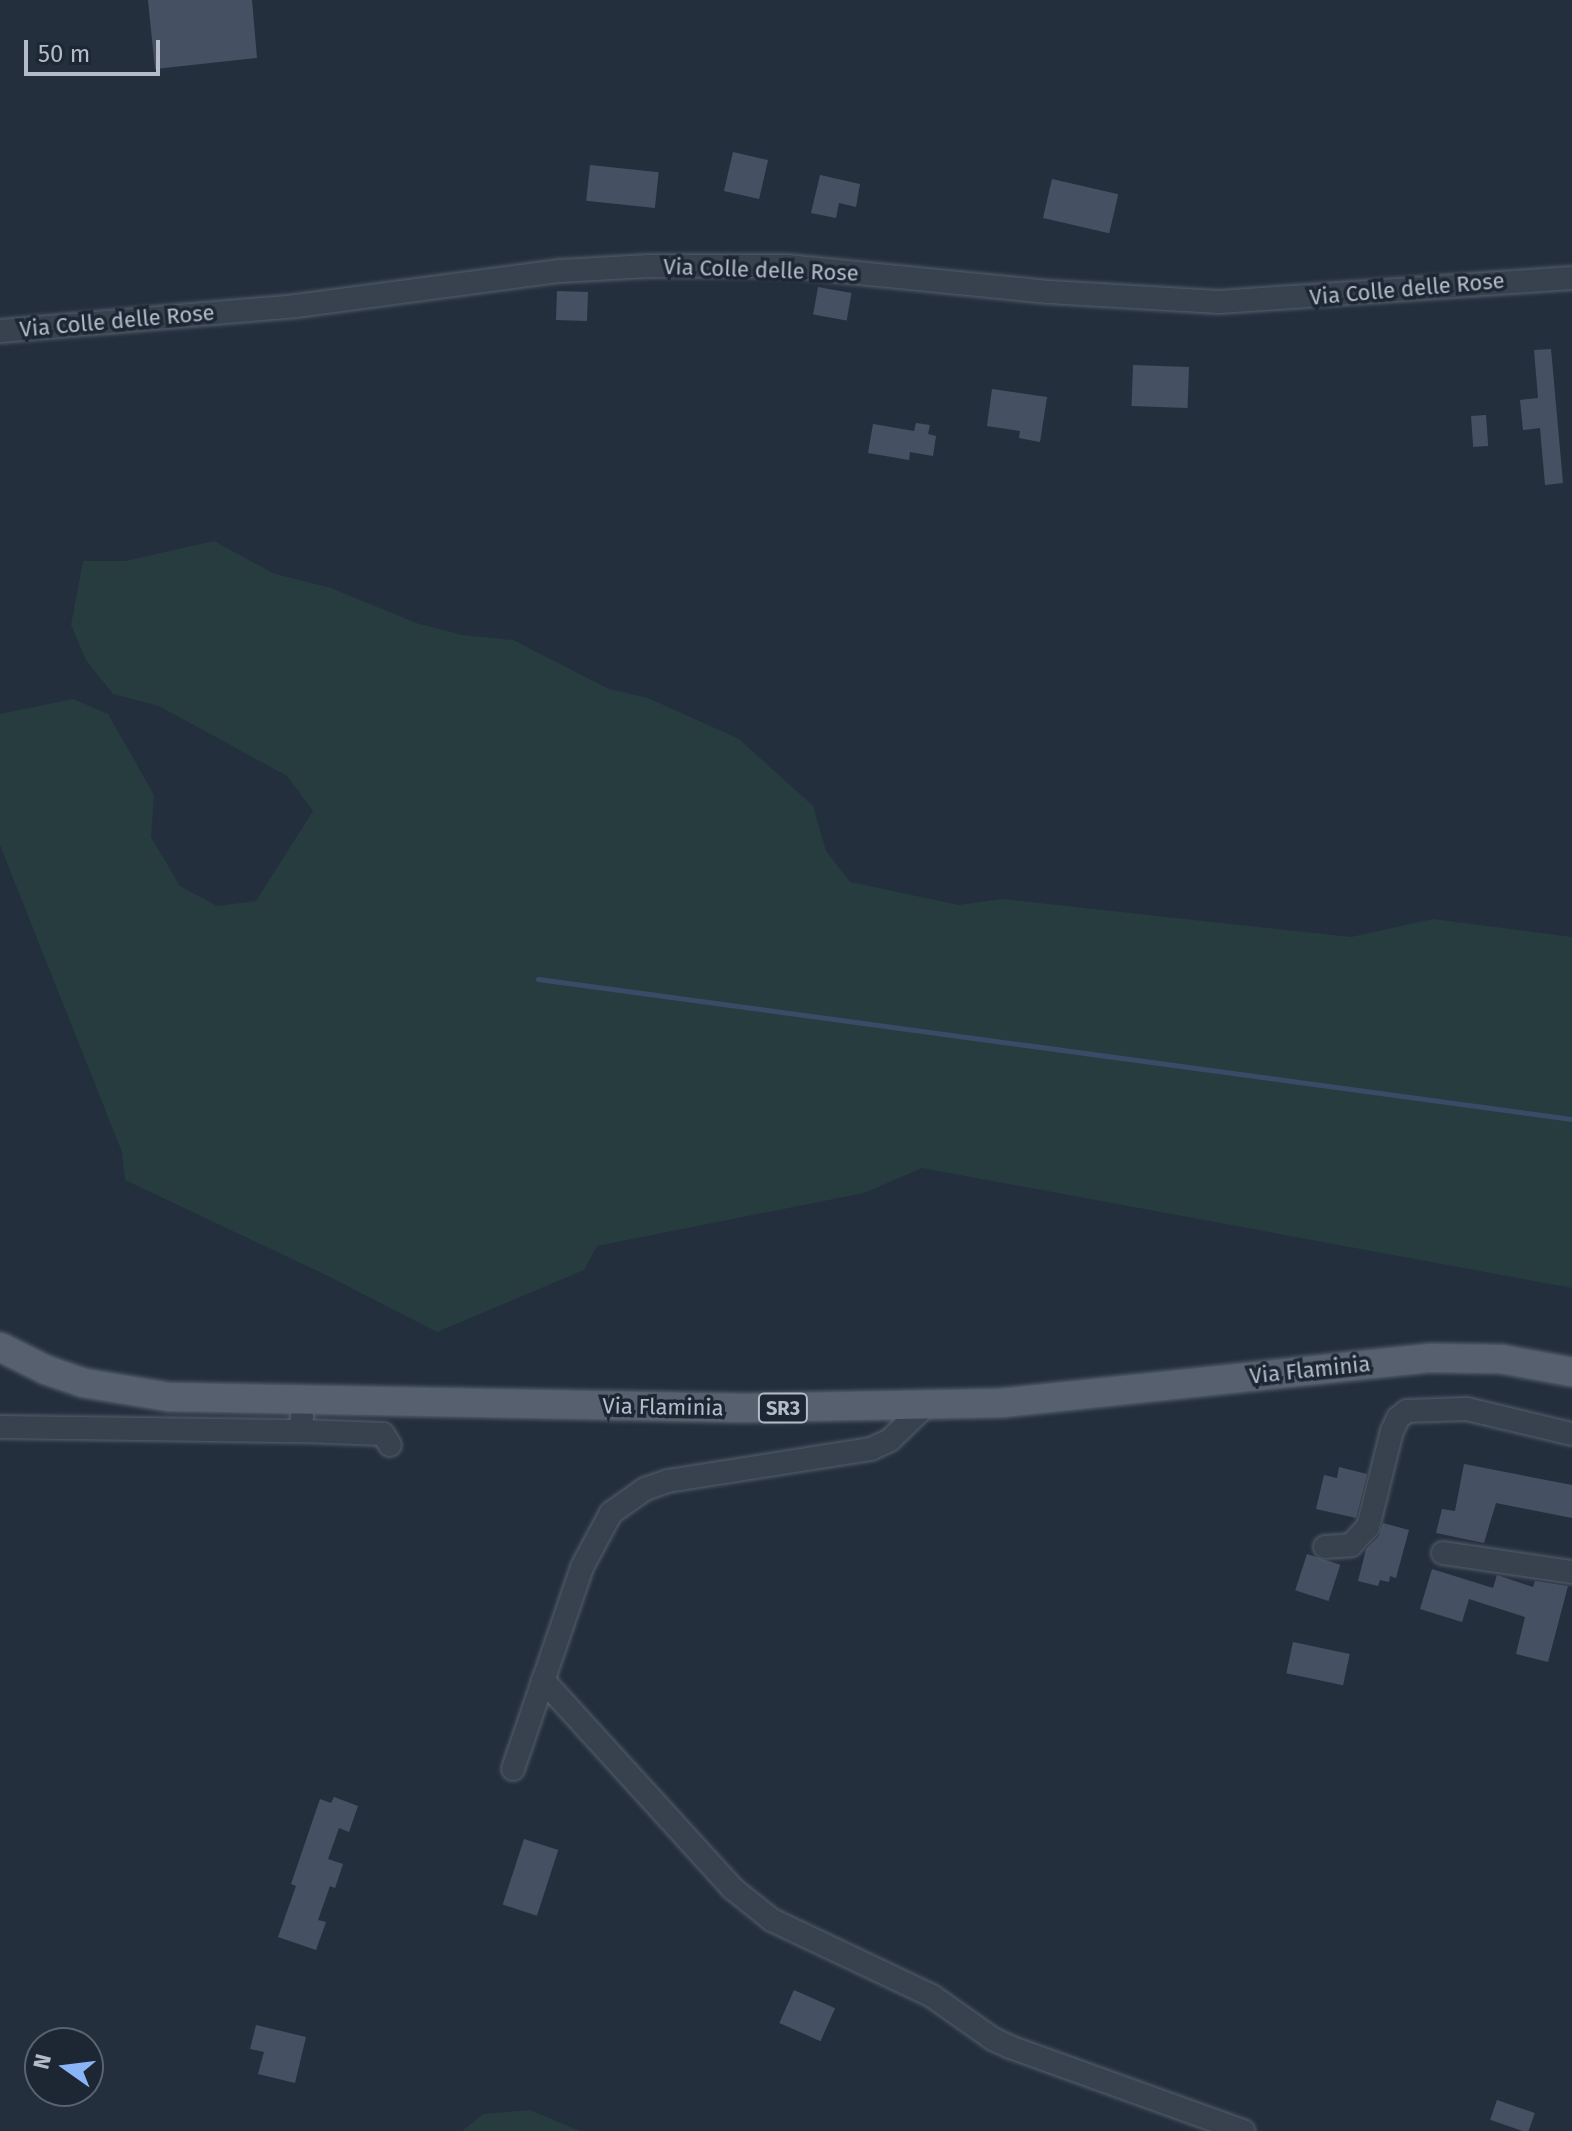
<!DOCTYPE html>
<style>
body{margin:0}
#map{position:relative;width:1572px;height:2131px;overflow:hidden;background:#242f3e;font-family:"Fira Sans",sans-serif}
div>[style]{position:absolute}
.green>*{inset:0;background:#263c3f}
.stream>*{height:5px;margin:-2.5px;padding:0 2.5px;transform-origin:2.5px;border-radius:2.5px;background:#394c67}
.building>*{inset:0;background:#455162;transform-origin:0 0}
.roads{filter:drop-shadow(0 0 2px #565f6c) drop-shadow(0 0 2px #565f6c)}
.minor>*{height:22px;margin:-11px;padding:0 11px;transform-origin:11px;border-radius:11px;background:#38414e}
.major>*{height:28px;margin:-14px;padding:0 14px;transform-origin:14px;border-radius:14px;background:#56606e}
span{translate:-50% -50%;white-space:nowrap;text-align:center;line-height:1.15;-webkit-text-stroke:7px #1d2633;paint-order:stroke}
.shield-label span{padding:2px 6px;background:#1d2633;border:2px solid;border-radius:6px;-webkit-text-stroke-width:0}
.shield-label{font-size:20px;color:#b4bcc9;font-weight:700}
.street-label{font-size:22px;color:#b4bcc9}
.north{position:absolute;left:24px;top:2027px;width:80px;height:80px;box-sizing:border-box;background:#1d2633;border:2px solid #59626f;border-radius:50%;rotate:284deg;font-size:22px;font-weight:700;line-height:32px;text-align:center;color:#b4bcc9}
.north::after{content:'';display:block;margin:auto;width:28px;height:36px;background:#8ab4f8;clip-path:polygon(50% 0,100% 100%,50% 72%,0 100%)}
.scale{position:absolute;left:24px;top:40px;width:136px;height:36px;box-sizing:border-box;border:4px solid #b4bcc9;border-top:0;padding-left:10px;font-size:24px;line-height:28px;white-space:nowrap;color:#b4bcc9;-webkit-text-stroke:6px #1d2633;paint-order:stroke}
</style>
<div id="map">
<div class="green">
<div style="clip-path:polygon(214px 541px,275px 574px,331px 588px,416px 623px,462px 635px,513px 640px,609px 689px,648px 698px,739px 739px,813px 806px,826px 851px,850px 882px,959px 905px,1002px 899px,1351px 937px,1433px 919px,1572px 937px,1572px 1288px,922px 1168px,864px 1193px,597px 1246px,584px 1270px,437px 1332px,326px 1275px,125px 1180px,122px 1152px,0 845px,0 714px,73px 699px,108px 714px,154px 795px,151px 837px,180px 886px,217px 906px,256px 901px,313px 811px,287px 776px,159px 706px,113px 694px,86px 660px,71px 625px,83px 561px,125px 561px)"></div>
<div style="clip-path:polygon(530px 2110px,580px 2131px,462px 2131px,483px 2114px)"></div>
</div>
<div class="stream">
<div style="left:538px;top:979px;width:1043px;rotate:7.71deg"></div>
</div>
<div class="building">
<div style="clip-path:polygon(148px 0,252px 0,257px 58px,155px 69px)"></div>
<div style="left:733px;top:152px;width:36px;height:40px;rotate:13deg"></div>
<div style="left:590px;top:165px;width:69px;height:36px;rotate:6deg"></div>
<div style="clip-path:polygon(820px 175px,860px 184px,856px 207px,839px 203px,836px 218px,811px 213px)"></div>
<div style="left:1052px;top:179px;width:68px;height:40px;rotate:13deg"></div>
<div style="left:818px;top:287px;width:34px;height:28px;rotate:10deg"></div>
<div style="left:557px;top:291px;width:31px;height:29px;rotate:2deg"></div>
<div style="clip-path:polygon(1551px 349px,1563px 483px,1545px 485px,1540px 428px,1523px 430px,1520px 400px,1538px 398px,1534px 350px)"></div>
<div style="left:1133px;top:365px;width:56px;height:41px;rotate:2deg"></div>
<div style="clip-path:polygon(992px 389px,1047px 397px,1040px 442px,1019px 438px,1020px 431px,987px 426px)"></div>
<div style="left:1486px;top:415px;width:31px;height:15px;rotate:86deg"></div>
<div style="clip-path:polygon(916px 423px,930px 425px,928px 434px,936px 436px,933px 456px,910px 452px,909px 460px,868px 453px,873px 424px,914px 431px)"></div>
<div style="clip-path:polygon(1464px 1464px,1572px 1485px,1572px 1518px,1496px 1503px,1484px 1543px,1436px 1533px,1442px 1509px,1455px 1511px)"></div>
<div style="clip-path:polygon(1339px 1467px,1367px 1474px,1356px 1518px,1316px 1509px,1324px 1475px,1337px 1478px)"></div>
<div style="clip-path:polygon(1383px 1523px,1409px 1530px,1396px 1578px,1390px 1576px,1389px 1582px,1380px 1580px,1378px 1586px,1358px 1581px,1366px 1549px,1379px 1536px)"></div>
<div style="left:1307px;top:1554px;width:35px;height:38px;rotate:18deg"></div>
<div style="clip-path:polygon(1432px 1569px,1493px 1588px,1497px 1575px,1533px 1587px,1535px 1581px,1568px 1586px,1548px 1662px,1516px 1654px,1525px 1617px,1469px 1599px,1462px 1622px,1420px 1609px)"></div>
<div style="left:1293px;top:1642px;width:58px;height:32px;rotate:12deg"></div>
<div style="clip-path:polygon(334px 1797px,358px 1806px,349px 1832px,339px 1828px,328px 1859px,343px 1864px,335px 1888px,330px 1886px,318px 1920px,326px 1922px,316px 1950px,278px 1937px,296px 1886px,291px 1884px,320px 1799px,331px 1803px)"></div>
<div style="left:524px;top:1839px;width:36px;height:69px;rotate:18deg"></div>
<div style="left:794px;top:1990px;width:45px;height:36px;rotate:24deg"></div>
<div style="clip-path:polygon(256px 2025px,306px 2037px,295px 2083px,258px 2074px,264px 2052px,250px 2049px)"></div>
<div style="left:1497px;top:2100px;width:40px;height:21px;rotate:19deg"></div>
</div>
<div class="roads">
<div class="minor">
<div style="left:0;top:331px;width:297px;rotate:-4.8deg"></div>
<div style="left:296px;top:306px;width:266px;rotate:-7.6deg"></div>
<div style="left:560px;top:271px;width:89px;rotate:-3.2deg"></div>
<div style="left:649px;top:266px;width:139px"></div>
<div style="left:788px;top:266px;width:262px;rotate:5.7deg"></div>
<div style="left:1049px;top:292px;width:170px;rotate:3.4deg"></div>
<div style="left:1219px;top:302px;width:354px;rotate:-3.9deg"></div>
<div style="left:302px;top:1417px;width:14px;rotate:94deg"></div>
<div style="left:301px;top:1431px;width:82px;rotate:2.1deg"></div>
<div style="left:383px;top:1434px;width:13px;rotate:58deg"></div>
<div style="left:0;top:1427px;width:301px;rotate:0.8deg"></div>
<div style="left:1325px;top:1547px;width:26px;rotate:-4deg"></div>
<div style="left:1351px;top:1545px;width:25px;rotate:-47deg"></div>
<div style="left:1368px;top:1527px;width:99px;rotate:-76deg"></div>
<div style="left:1392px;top:1431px;width:14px;rotate:-65deg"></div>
<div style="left:1398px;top:1418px;width:11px;rotate:-38deg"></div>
<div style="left:1407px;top:1411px;width:60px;rotate:-1.9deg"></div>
<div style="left:1467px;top:1409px;width:108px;rotate:13.4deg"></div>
<div style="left:1443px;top:1553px;width:130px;rotate:8.4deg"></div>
<div style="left:543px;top:1680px;width:281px;rotate:47.7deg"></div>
<div style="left:732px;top:1888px;width:51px;rotate:38.7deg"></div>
<div style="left:772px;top:1920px;width:177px;rotate:25.4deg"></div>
<div style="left:932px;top:1996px;width:75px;rotate:35.2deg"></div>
<div style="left:993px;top:2039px;width:19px;rotate:25deg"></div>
<div style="left:1010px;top:2047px;width:248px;rotate:19.8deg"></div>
<div style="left:513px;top:1769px;width:213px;rotate:-71.1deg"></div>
<div style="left:582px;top:1567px;width:61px;rotate:-61.8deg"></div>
<div style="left:611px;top:1513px;width:42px;rotate:-35.2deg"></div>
<div style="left:645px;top:1489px;width:24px;rotate:-19deg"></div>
<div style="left:668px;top:1481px;width:206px;rotate:-9deg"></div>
<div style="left:871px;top:1449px;width:21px;rotate:-25deg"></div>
<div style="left:890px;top:1440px;width:47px;rotate:-44.1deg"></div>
</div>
<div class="major">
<div style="left:0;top:1347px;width:51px;rotate:26.6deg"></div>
<div style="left:46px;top:1370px;width:40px;rotate:18.9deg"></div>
<div style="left:84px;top:1383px;width:86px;rotate:9.4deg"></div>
<div style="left:169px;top:1397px;width:576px;rotate:1.09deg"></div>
<div style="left:745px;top:1408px;width:256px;rotate:-1.1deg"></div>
<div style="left:1001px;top:1403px;width:432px;rotate:-6deg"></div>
<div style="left:1431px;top:1358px;width:70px;rotate:0.8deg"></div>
<div style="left:1501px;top:1359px;width:72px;rotate:10.4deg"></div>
</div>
</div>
<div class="shield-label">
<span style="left:783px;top:1408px">SR3</span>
</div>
<div class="street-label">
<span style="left:761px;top:270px;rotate:2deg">Via Colle delle Rose</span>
<span style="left:1407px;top:289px;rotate:-5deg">Via Colle delle Rose</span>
<span style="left:117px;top:321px;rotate:-5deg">Via Colle delle Rose</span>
<span style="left:1310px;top:1370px;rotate:-6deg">Via Flaminia</span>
<span style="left:663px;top:1407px;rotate:1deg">Via Flaminia</span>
</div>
<div class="north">N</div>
<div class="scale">50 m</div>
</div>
